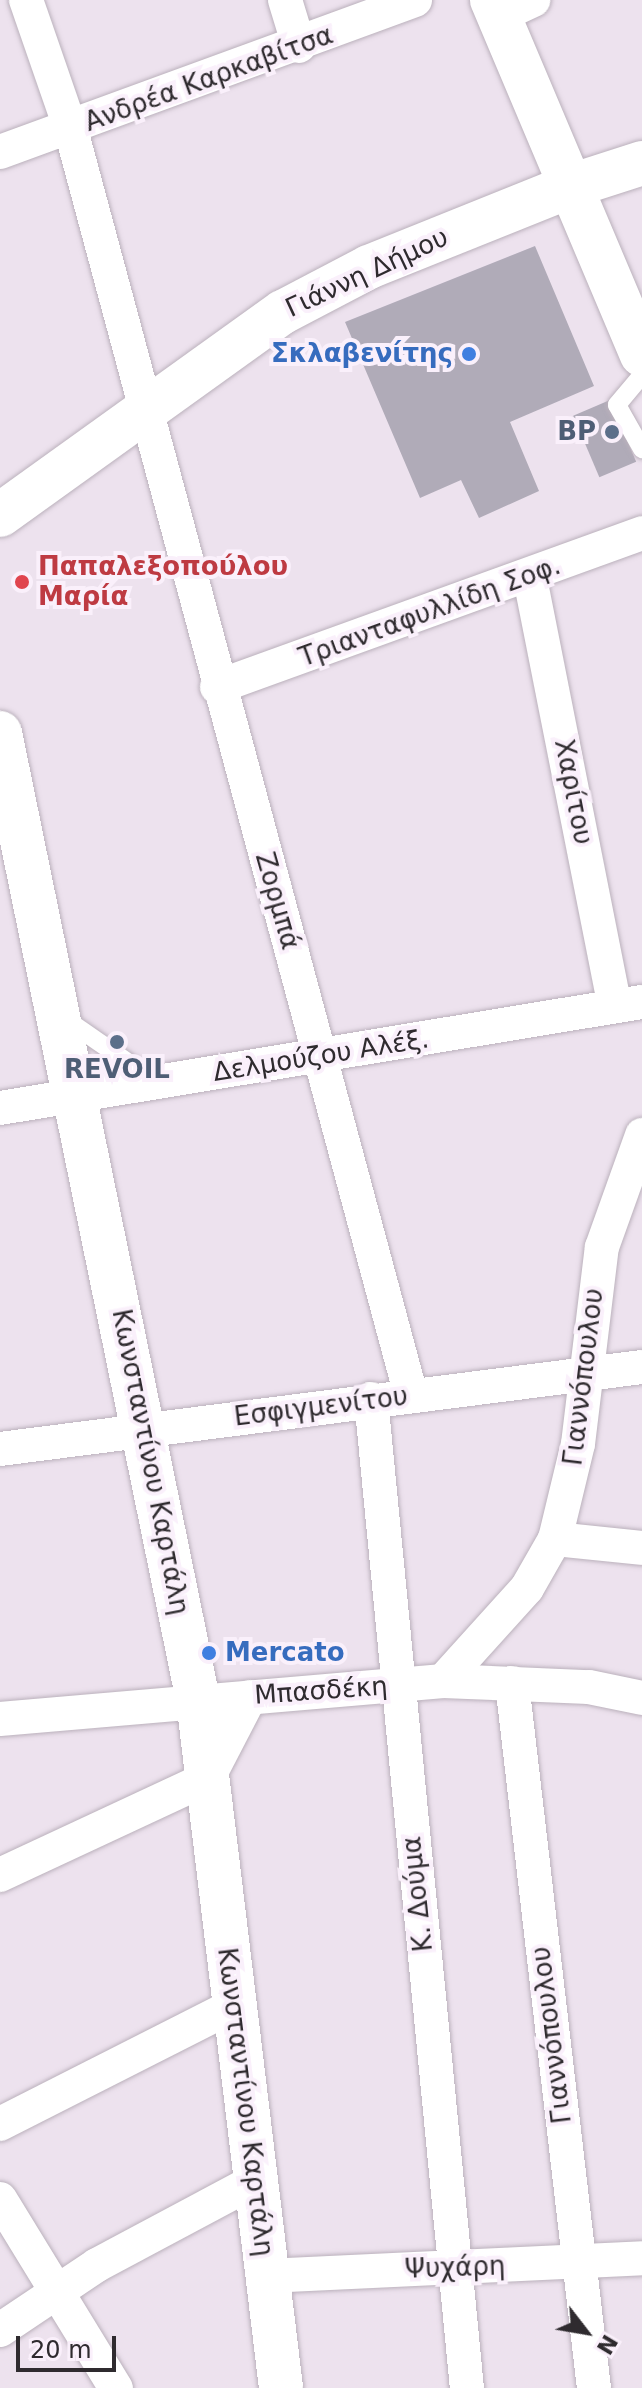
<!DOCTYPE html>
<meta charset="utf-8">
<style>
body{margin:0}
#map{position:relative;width:642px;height:2388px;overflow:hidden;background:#ede2ee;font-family:"DejaVu Sans",sans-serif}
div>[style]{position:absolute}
.building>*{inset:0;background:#b0abb8;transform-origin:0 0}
.roads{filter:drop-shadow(0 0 2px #bbb1bc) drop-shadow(0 0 2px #bbb1bc)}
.service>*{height:18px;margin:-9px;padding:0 9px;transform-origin:9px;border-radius:9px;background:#fff}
.minor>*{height:34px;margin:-17px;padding:0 17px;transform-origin:17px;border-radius:17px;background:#fff}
.tertiary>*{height:44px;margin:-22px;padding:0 22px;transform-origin:22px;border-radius:22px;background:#fff}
.secondary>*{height:44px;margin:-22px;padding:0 22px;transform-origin:22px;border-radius:22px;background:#fff}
.dots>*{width:22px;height:22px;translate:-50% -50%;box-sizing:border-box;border:4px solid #faf0fb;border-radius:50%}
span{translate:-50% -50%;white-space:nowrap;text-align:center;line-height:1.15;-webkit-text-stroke:8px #faf0fb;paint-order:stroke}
.street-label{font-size:26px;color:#2f2b2f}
.shop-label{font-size:26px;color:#366cbe;font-weight:700}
.right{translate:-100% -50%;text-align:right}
.left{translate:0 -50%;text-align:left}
.service-label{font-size:26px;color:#4e5e75;font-weight:700}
.health-label{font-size:26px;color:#be3a42;font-weight:700}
.north{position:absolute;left:546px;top:2292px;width:80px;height:80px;-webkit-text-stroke:6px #faf0fb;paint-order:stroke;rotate:121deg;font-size:22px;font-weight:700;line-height:32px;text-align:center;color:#2f2b2f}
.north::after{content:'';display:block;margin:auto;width:28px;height:36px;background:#2f2b2f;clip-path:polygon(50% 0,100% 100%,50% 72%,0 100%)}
.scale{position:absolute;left:16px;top:2336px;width:100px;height:36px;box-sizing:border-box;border:4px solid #2f2b2f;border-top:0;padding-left:10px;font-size:24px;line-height:28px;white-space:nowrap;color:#2f2b2f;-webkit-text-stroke:6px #faf0fb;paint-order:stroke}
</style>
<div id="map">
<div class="building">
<div style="clip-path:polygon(535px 246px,594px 386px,510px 422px,539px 491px,479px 518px,461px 480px,420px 498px,345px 322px)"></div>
<div style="left:610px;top:400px;width:67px;height:40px;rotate:67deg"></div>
</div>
<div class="roads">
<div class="service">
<div style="left:642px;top:375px;width:39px;rotate:130deg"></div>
<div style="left:617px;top:405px;width:51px;rotate:60.4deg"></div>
<div style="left:64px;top:1018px;width:111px;rotate:34.7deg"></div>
</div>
<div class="minor">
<div style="left:26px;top:0;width:138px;rotate:70.9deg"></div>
<div style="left:71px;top:130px;width:1310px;rotate:74.96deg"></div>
<div style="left:285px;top:0;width:48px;rotate:73.1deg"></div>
<div style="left:499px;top:16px;width:38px;rotate:-25deg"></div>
<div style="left:0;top:152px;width:442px;rotate:-20.1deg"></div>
<div style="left:530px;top:578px;width:436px;rotate:78.8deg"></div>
<div style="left:217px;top:687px;width:452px;rotate:-19.9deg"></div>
<div style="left:0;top:1108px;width:651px;rotate:-9.38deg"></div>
<div style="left:371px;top:1399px;width:994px;rotate:84.46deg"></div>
<div style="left:0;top:1449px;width:647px;rotate:-7.28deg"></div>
<div style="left:555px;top:1539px;width:87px;rotate:5.9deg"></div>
<div style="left:443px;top:1681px;width:125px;rotate:-47.9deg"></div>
<div style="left:527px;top:1588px;width:56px;rotate:-60.3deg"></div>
<div style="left:555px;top:1539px;width:98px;rotate:-76.4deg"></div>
<div style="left:578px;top:1444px;width:198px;rotate:-83.1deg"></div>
<div style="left:602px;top:1247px;width:119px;rotate:-70.3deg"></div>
<div style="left:512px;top:1683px;width:710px;rotate:83.37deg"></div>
<div style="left:0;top:1719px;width:445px;rotate:-4.9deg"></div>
<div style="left:443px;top:1681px;width:146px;rotate:2.4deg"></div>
<div style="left:589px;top:1687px;width:54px;rotate:11.7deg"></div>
<div style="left:0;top:1875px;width:230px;rotate:-25deg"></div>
<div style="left:208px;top:1778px;width:91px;rotate:-62.6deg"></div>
<div style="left:0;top:2124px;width:259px;rotate:-26.9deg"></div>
<div style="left:0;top:2199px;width:222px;rotate:58.5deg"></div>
<div style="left:267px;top:2276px;width:375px;rotate:-2.7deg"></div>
<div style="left:0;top:2330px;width:117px;rotate:-33.8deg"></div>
<div style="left:97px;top:2265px;width:180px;rotate:-28.1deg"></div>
</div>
<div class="tertiary">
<div style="left:571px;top:186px;width:75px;rotate:-17.9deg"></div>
<div style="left:0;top:733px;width:987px;rotate:78.43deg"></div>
<div style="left:198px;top:1700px;width:693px;rotate:83.12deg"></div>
</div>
<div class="secondary">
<div style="left:492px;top:0;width:385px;rotate:67.1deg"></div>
<div style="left:0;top:515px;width:348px;rotate:-35.7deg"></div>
<div style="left:283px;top:312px;width:97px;rotate:-27.6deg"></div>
<div style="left:369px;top:267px;width:218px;rotate:-21.9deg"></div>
</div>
</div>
<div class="dots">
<div style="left:469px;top:354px;background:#3f7fe0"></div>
<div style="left:612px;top:432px;background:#5c6f8a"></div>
<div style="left:22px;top:582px;background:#e0444e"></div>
<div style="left:117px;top:1042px;background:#5c6f8a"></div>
<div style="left:209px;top:1653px;background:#3f7fe0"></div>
</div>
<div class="street-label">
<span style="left:209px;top:79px;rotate:-20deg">Ανδρέα Καρκαβίτσα</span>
<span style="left:367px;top:273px;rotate:-25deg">Γιάννη Δήμου</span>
<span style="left:430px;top:612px;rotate:-20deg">Τριανταφυλλίδη Σοφ.</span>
<span style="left:573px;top:792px;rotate:79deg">Χαρίτου</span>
<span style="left:277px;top:901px;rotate:74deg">Ζορμπά</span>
<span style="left:321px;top:1056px;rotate:-9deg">Δελμούζου Αλέξ.</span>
<span style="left:584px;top:1377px;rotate:-83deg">Γιαννόπουλου</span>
<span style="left:321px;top:1407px;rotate:-7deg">Εσφιγμενίτου</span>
<span style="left:150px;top:1462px;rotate:79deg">Κωνσταντίνου Καρτάλη</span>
<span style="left:321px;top:1691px;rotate:-4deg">Μπασδέκη</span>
<span style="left:418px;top:1894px;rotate:-96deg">Κ. Δούμα</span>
<span style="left:552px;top:2035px;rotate:-97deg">Γιαννόπουλου</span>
<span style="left:245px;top:2102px;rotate:83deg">Κωνσταντίνου Καρτάλη</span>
<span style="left:455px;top:2268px;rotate:-2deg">Ψυχάρη</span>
</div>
<div class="shop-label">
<span class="right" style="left:453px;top:354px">Σκλαβενίτης</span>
<span class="left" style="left:225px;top:1653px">Mercato</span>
</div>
<div class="service-label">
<span class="right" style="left:596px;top:432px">BP</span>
<span style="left:117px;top:1070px">REVOIL</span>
</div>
<div class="health-label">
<span class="left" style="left:38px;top:582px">Παπαλεξοπούλου<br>Μαρία</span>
</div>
<div class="north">N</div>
<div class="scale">20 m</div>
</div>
